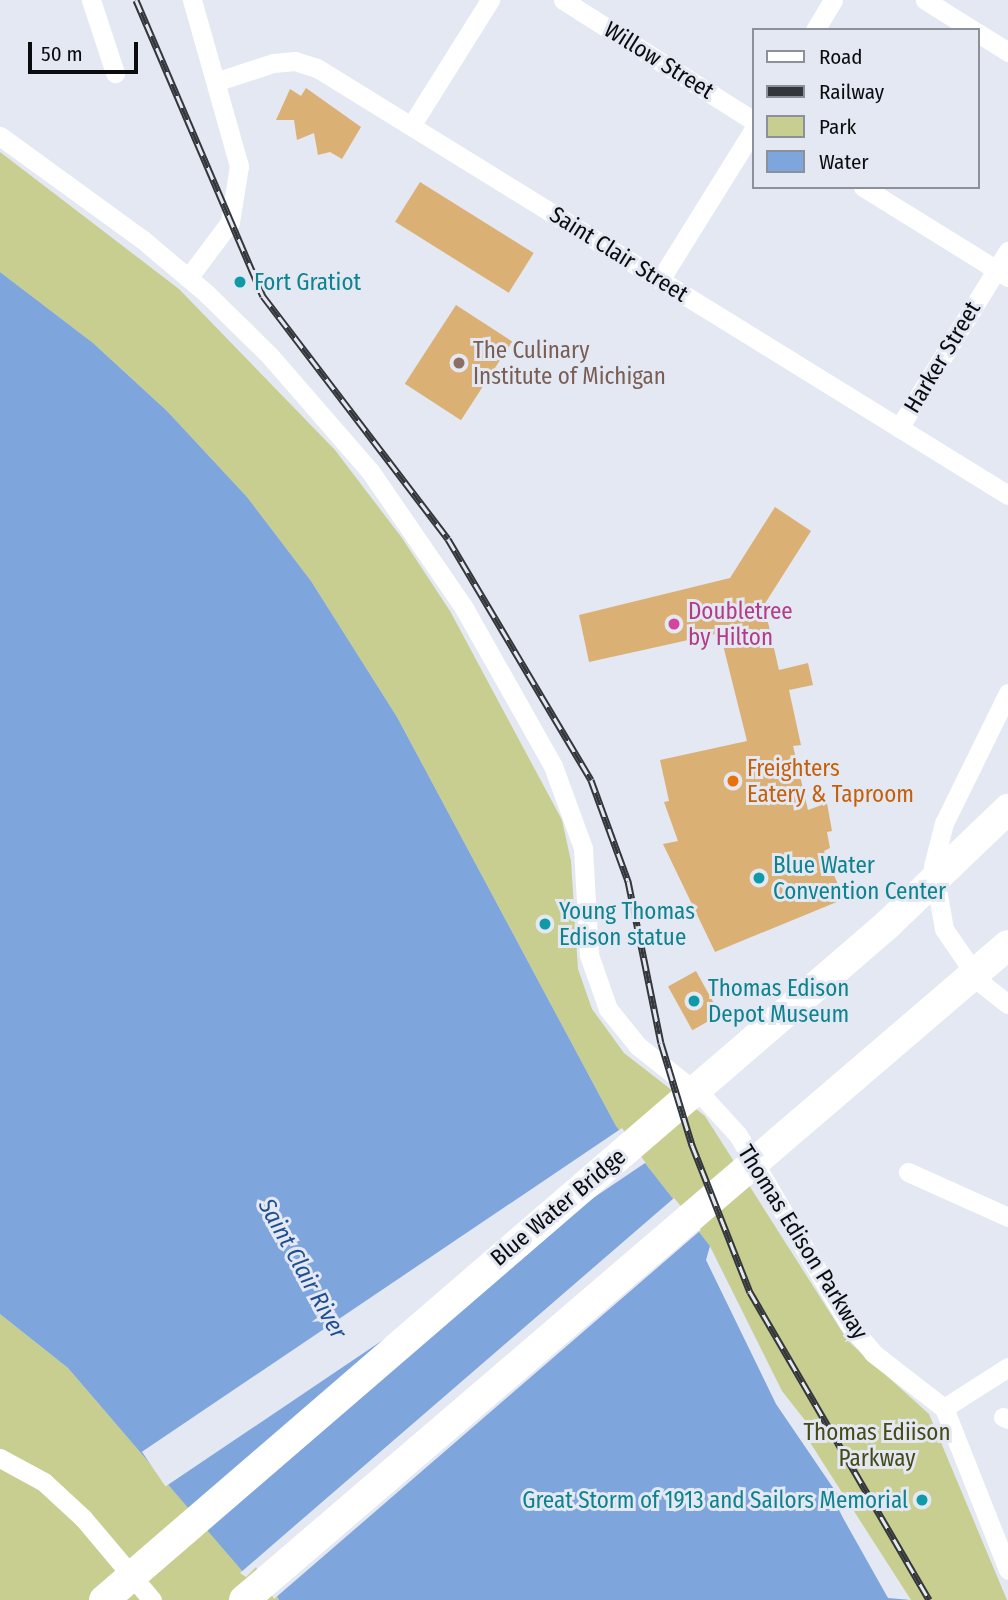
<!DOCTYPE html>
<style>
body{margin:0}
#map{position:relative;width:1008px;height:1600px;overflow:hidden;background:#e3e8f3;font-family:"Fira Sans Condensed",sans-serif}
div>[style]{position:absolute}
.green>*{inset:0;background:#c8ce8f}
.water>*{inset:0;background:#7ea5dc}
.pier>*{inset:0;background:#e3e8f3;transform-origin:0 0}
.building>*{inset:0;background:#dbb075;transform-origin:0 0}
.minor>*{height:19px;margin:-9.5px;padding:0 9.5px;transform-origin:9.5px;border-radius:9.5px;background:#fff}
.highway>*{height:30px;margin:-15px;padding:0 15px;transform-origin:15px;border-radius:15px;background:#fff}
.rail>*{height:7px;margin-top:-3.5px;transform-origin:0;background:repeating-linear-gradient(90deg,#e3e8f3 0 13px,#33363a 0 26px);box-sizing:border-box;border-block:2px solid #33363a}
.dots>*{width:19px;height:19px;translate:-50% -50%;box-sizing:border-box;border:4px solid #e3e8f3;border-radius:50%}
span{translate:-50% -50%;white-space:nowrap;text-align:center;line-height:1.15;-webkit-text-stroke:6px #e3e8f3;paint-order:stroke}
.street-label{font-size:23px;color:#0a0c0f}
.culture-label{font-size:23px;color:#0d838f}
.left{translate:0 -50%;text-align:left}
.right{translate:-100% -50%;text-align:right}
.education-label{font-size:23px;color:#785e54}
.hotel-label{font-size:23px;color:#b23c85}
.food-label{font-size:23px;color:#c56008}
.park-label{font-size:23px;color:#464a16}
.water-label{font-size:24px;color:#1f4f92;font-style:italic}
.legend{position:absolute;left:752px;top:28px;width:228px;height:161px;box-sizing:border-box;background:#e3e8f3;border:2px solid #8c9098;margin:0;padding:9px 12px;list-style:none;font-size:21px;color:#0a0c0f}
.legend li{display:flex;align-items:center;gap:14px;height:35px}
.legend b{width:35px;border:2px solid #8c9098}
.scale{position:absolute;left:28px;top:42px;width:110px;height:32px;box-sizing:border-box;border:4px solid #0a0c0f;border-top:0;padding-left:9px;font-size:21px;line-height:24px;white-space:nowrap;color:#0a0c0f;-webkit-text-stroke:5px #e3e8f3;paint-order:stroke}
</style>
<div id="map">
<div class="green">
<div style="clip-path:polygon(0 152px,179px 289px,335px 450px,402px 538px,450px 611px,562px 820px,571px 861px,578px 969px,592px 1009px,624px 1053px,705px 1116px,848px 1341px,929px 1414px,1007px 1600px,908px 1600px,779px 1393px,710px 1246px,616px 1126px,397px 717px,311px 581px,247px 497px,167px 411px,93px 343px,0 272px)"></div>
<div style="clip-path:polygon(0 1314px,68px 1368px,192px 1512px,257px 1561px,279px 1600px,0 1600px)"></div>
</div>
<div class="water">
<div style="clip-path:polygon(0 272px,93px 343px,167px 411px,247px 497px,311px 581px,397px 717px,616px 1126px,710px 1246px,805px 1439px,908px 1600px,279px 1600px,257px 1561px,244px 1573px,68px 1368px,0 1314px)"></div>
</div>
<div class="pier">
<div style="left:622px;top:1128px;width:42px;height:579px;rotate:56deg"></div>
<div style="clip-path:polygon(674px 1198px,701px 1230px,274px 1599px,256px 1567px,246px 1577px,240px 1573px)"></div>
<div style="clip-path:polygon(710px 1246px,782px 1391px,815px 1433px,809px 1441px,911px 1600px,888px 1598px,843px 1518px,835px 1502px,840px 1498px,776px 1404px,706px 1260px)"></div>
</div>
<div class="building">
<div style="clip-path:polygon(306px 88px,361px 127px,342px 159px,330px 152px,318px 155px,314px 133px,297px 140px,294px 120px,276px 120px,290px 89px,301px 96px)"></div>
<div style="left:420px;top:182px;width:134px;height:47px;rotate:32deg"></div>
<div style="left:456px;top:305px;width:67px;height:94px;rotate:33deg"></div>
<div style="clip-path:polygon(775px 507px,811px 531px,764px 605px,779px 670px,808px 663px,813px 685px,789px 690px,801px 745px,793px 746px,808px 810px,827px 803px,832px 831px,827px 832px,830px 848px,824px 851px,844px 899px,715px 952px,663px 844px,678px 841px,664px 802px,669px 801px,660px 760px,747px 741px,720px 633px,589px 662px,579px 615px,730px 578px)"></div>
<div style="left:696px;top:971px;width:50px;height:32px;rotate:61deg"></div>
</div>
<div class="minor">
<div style="left:91px;top:0;width:77px;rotate:71.8deg"></div>
<div style="left:563px;top:0;width:226px;rotate:32.4deg"></div>
<div style="left:925px;top:0;width:57px;rotate:32deg"></div>
<div style="left:815px;top:30px;width:35px;rotate:-59deg"></div>
<div style="left:978px;top:33px;width:36px;rotate:32deg"></div>
<div style="left:218px;top:81px;width:58px;rotate:-18.1deg"></div>
<div style="left:273px;top:63px;width:22px;rotate:-5deg"></div>
<div style="left:295px;top:61px;width:23px;rotate:18deg"></div>
<div style="left:317px;top:68px;width:812px;rotate:31.71deg"></div>
<div style="left:411px;top:126px;width:149px;rotate:-57.9deg"></div>
<div style="left:0;top:136px;width:175px;rotate:36deg"></div>
<div style="left:142px;top:239px;width:85px;rotate:40.2deg"></div>
<div style="left:207px;top:294px;width:88px;rotate:44.5deg"></div>
<div style="left:270px;top:356px;width:152px;rotate:49deg"></div>
<div style="left:370px;top:471px;width:166px;rotate:55.5deg"></div>
<div style="left:464px;top:608px;width:181px;rotate:60.6deg"></div>
<div style="left:553px;top:766px;width:87px;rotate:69.9deg"></div>
<div style="left:583px;top:848px;width:107px;rotate:86.8deg"></div>
<div style="left:589px;top:955px;width:57px;rotate:70.6deg"></div>
<div style="left:608px;top:1009px;width:48px;rotate:51deg"></div>
<div style="left:638px;top:1046px;width:87px;rotate:38.5deg"></div>
<div style="left:706px;top:1100px;width:47px;rotate:47.6deg"></div>
<div style="left:738px;top:1135px;width:219px;rotate:59.6deg"></div>
<div style="left:849px;top:1324px;width:38px;rotate:50deg"></div>
<div style="left:873px;top:1353px;width:90px;rotate:37.8deg"></div>
<div style="left:863px;top:187px;width:171px;rotate:31.8deg"></div>
<div style="left:188px;top:278px;width:70px;rotate:-53.1deg"></div>
<div style="left:230px;top:222px;width:57px;rotate:-80.9deg"></div>
<div style="left:239px;top:166px;width:173px;rotate:-105.8deg"></div>
<div style="left:660px;top:280px;width:178px;rotate:-58.1deg"></div>
<div style="left:899px;top:428px;width:208px;rotate:-58.4deg"></div>
<div style="left:1008px;top:693px;width:145px;rotate:116.2deg"></div>
<div style="left:944px;top:823px;width:44px;rotate:104.3deg"></div>
<div style="left:933px;top:866px;width:64px;rotate:80.1deg"></div>
<div style="left:944px;top:929px;width:65px;rotate:55.6deg"></div>
<div style="left:981px;top:983px;width:34px;rotate:38deg"></div>
<div style="left:908px;top:1172px;width:110px;rotate:24.2deg"></div>
<div style="left:944px;top:1408px;width:174px;rotate:68.4deg"></div>
<div style="left:944px;top:1408px;width:76px;rotate:-32.6deg"></div>
<div style="left:1003px;top:1417px;width:5px;rotate:22deg"></div>
<div style="left:0;top:1458px;width:50px;rotate:28.6deg"></div>
<div style="left:44px;top:1482px;width:53px;rotate:42.7deg"></div>
<div style="left:83px;top:1518px;width:107px;rotate:49.9deg"></div>
</div>
<div class="highway">
<div style="left:104px;top:1600px;width:1034px;rotate:-40.76deg"></div>
<div style="left:887px;top:925px;width:168px;rotate:-43.8deg"></div>
<div style="left:244px;top:1600px;width:1006px;rotate:-40.61deg"></div>
</div>
<div class="rail">
<div style="left:136px;top:0;width:322px;rotate:66.8deg"></div>
<div style="left:263px;top:296px;width:305px;rotate:52.7deg"></div>
<div style="left:448px;top:539px;width:280px;rotate:59.3deg"></div>
<div style="left:591px;top:780px;width:108px;rotate:69.9deg"></div>
<div style="left:628px;top:881px;width:165px;rotate:78.5deg"></div>
<div style="left:661px;top:1043px;width:107px;rotate:73.1deg"></div>
<div style="left:692px;top:1145px;width:158px;rotate:68.5deg"></div>
<div style="left:750px;top:1292px;width:356px;rotate:59.8deg"></div>
</div>
<div class="dots">
<div style="left:240px;top:282px;background:#0f9aa8"></div>
<div style="left:459px;top:363px;background:#8d6e63"></div>
<div style="left:674px;top:624px;background:#d1479c"></div>
<div style="left:733px;top:781px;background:#e8710a"></div>
<div style="left:759px;top:878px;background:#0f9aa8"></div>
<div style="left:545px;top:924px;background:#0f9aa8"></div>
<div style="left:694px;top:1001px;background:#0f9aa8"></div>
<div style="left:922px;top:1500px;background:#0f9aa8"></div>
</div>
<div class="street-label">
<span style="left:659px;top:60px;rotate:32deg">Willow Street</span>
<span style="left:619px;top:254px;rotate:32deg">Saint Clair Street</span>
<span style="left:942px;top:357px;rotate:-59deg">Harker Street</span>
<span style="left:558px;top:1207px;rotate:-40deg">Blue Water Bridge</span>
<span style="left:803px;top:1242px;rotate:58deg">Thomas Edison Parkway</span>
</div>
<div class="culture-label">
<span class="left" style="left:254px;top:282px">Fort Gratiot</span>
<span class="left" style="left:773px;top:878px">Blue Water<br>Convention Center</span>
<span class="left" style="left:559px;top:924px">Young Thomas<br>Edison statue</span>
<span class="left" style="left:708px;top:1001px">Thomas Edison<br>Depot Museum</span>
<span class="right" style="left:908px;top:1500px">Great Storm of 1913 and Sailors Memorial</span>
</div>
<div class="education-label">
<span class="left" style="left:473px;top:363px">The Culinary<br>Institute of Michigan</span>
</div>
<div class="hotel-label">
<span class="left" style="left:688px;top:624px">Doubletree<br>by Hilton</span>
</div>
<div class="food-label">
<span class="left" style="left:747px;top:781px">Freighters<br>Eatery &amp; Taproom</span>
</div>
<div class="park-label">
<span style="left:877px;top:1445px">Thomas Ediison<br>Parkway</span>
</div>
<div class="water-label">
<span style="left:302px;top:1269px;rotate:61deg">Saint Clair River</span>
</div>
<ul class="legend">
<li><b style="height:9px;background:#fff"></b>Road</li>
<li><b style="height:9px;background:#33363a"></b>Railway</li>
<li><b style="height:19px;background:#c8ce8f"></b>Park</li>
<li><b style="height:19px;background:#7ea5dc"></b>Water</li>
</ul>
<div class="scale">50 m</div>
</div>
